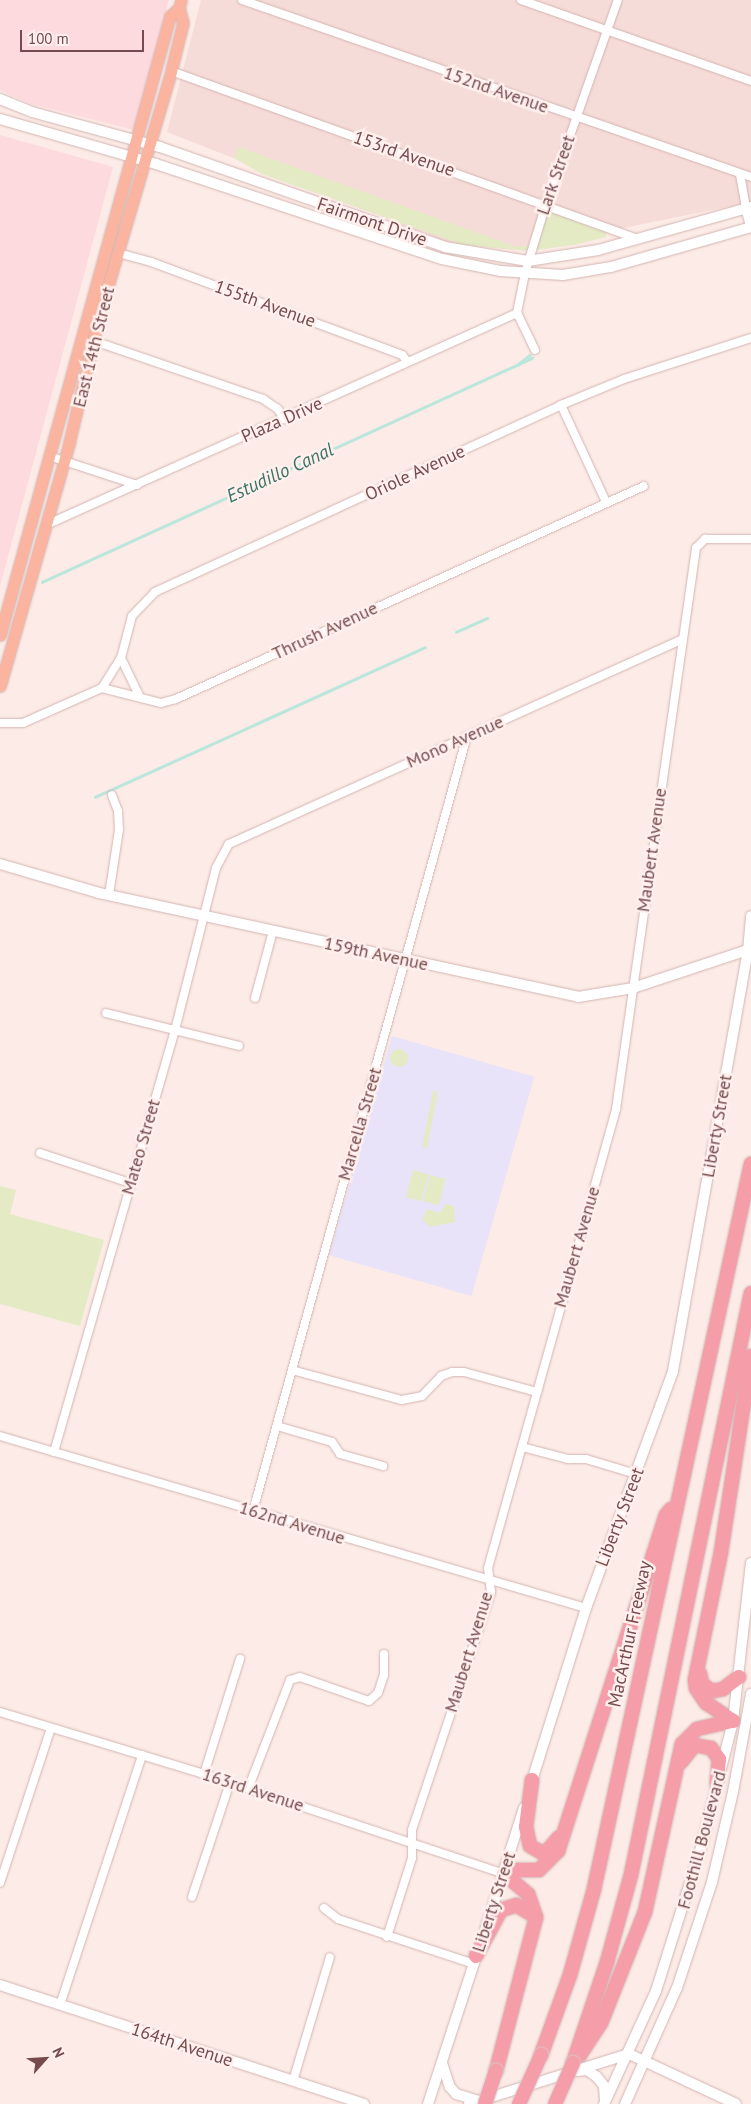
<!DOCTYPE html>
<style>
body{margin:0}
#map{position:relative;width:751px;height:2104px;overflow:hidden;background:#fcebe6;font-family:"PT Sans",sans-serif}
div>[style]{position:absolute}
.residential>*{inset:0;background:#f6dcd8}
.commercial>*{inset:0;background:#fddade}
.education>*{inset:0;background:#e8e3f9;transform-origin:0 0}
.green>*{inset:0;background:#e3eac4;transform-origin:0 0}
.round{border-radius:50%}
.stream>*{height:2.5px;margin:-1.25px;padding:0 1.25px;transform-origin:1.25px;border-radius:1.25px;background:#bae6db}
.roads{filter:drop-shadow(0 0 1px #d3b4b2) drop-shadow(0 0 1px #d3b4b2)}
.street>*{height:8px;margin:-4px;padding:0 4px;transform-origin:4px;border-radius:4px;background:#fff}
.secondary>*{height:10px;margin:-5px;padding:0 5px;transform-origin:5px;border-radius:5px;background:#fff}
.primary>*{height:11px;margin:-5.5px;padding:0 5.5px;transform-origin:5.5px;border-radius:5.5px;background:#fbb49f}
.highway>*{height:14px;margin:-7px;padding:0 7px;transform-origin:7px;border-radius:7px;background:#f69daa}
.bridges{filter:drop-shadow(0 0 1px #d6c9ca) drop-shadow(0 0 1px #d6c9ca)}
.highway-bridge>*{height:14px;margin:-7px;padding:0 7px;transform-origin:7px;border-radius:7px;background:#f69daa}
span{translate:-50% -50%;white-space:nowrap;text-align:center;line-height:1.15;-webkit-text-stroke:5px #fff0ed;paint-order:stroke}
.street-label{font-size:18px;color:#764b4d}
.water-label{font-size:19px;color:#3b7466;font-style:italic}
.north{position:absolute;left:20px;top:2034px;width:50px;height:50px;-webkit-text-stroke:4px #fff0ed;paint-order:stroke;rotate:64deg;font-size:14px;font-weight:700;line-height:20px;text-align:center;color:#764b4d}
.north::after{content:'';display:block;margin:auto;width:18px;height:22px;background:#764b4d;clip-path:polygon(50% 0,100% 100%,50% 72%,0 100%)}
.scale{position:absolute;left:20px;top:30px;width:124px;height:22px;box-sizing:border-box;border:2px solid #764b4d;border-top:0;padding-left:6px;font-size:15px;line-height:18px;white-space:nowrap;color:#764b4d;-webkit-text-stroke:4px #fff0ed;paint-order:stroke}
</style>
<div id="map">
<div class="residential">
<div style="clip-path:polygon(201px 0,751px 0,751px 202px,516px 250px,449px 243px,167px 132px)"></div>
</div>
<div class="commercial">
<div style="clip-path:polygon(0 0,169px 0,134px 130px,31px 104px,0 90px)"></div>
<div style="clip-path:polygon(0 135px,113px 167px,0 586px)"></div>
</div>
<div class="education">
<div style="left:392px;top:1036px;width:148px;height:228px;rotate:16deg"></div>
</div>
<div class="green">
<div style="clip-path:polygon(239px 147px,517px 247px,537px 245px,549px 212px,606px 232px,606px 237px,574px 245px,529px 251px,464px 245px,262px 174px,234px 158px)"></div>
<div class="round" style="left:390px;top:1049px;width:18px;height:18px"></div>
<div style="left:433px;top:1091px;width:5px;height:57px;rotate:11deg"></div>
<div style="left:413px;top:1170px;width:16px;height:28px;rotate:15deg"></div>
<div style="left:430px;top:1175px;width:16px;height:27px;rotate:15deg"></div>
<div style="clip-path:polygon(0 1186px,16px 1190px,10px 1214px,104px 1240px,80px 1326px,0 1304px)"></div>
<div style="clip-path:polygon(445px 1204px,454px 1206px,455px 1222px,430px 1227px,422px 1219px,427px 1209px,440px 1213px)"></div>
</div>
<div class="stream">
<div style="left:517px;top:365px;width:16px;rotate:-38deg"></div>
<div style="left:42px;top:582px;width:539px;rotate:-24.57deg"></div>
<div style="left:456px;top:632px;width:34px;rotate:-24deg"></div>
<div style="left:95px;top:797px;width:362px;rotate:-24.4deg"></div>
</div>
<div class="roads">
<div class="street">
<div style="left:242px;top:0;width:539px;rotate:19.17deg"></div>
<div style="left:521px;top:0;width:244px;rotate:19.4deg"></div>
<div style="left:171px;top:71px;width:494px;rotate:19.8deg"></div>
<div style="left:740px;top:174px;width:35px;rotate:80deg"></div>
<div style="left:118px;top:253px;width:34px;rotate:15deg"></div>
<div style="left:151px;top:262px;width:268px;rotate:20.3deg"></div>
<div style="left:402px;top:355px;width:9px;rotate:49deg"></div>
<div style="left:94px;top:341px;width:179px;rotate:18.9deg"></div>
<div style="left:263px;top:399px;width:18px;rotate:34deg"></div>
<div style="left:278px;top:409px;width:12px;rotate:59deg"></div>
<div style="left:535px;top:350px;width:41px;rotate:-115.9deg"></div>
<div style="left:517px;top:313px;width:41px;rotate:-78.7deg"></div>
<div style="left:525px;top:273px;width:72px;rotate:-73.1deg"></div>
<div style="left:546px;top:204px;width:216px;rotate:-70.6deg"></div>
<div style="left:561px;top:405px;width:107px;rotate:65.1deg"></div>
<div style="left:49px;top:456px;width:93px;rotate:18.2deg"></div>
<div style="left:46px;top:525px;width:517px;rotate:-24.23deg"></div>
<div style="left:121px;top:658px;width:41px;rotate:64.1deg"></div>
<div style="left:102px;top:688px;width:36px;rotate:-58deg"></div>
<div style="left:121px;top:658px;width:43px;rotate:-75.3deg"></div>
<div style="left:132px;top:616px;width:33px;rotate:-46deg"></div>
<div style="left:155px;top:592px;width:447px;rotate:-24.7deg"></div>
<div style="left:561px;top:405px;width:68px;rotate:-22.4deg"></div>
<div style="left:624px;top:379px;width:133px;rotate:-17.9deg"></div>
<div style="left:0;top:723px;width:23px"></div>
<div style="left:23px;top:723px;width:86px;rotate:-23.9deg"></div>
<div style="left:102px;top:688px;width:61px;rotate:14.3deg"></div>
<div style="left:161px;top:703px;width:16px;rotate:-15deg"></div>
<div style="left:176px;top:699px;width:514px;rotate:-24.47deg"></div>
<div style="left:109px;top:895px;width:66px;rotate:-81.3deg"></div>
<div style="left:119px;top:830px;width:19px;rotate:-93deg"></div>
<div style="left:118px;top:811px;width:17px;rotate:-111deg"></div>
<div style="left:255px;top:998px;width:69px;rotate:-75deg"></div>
<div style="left:106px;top:1013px;width:137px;rotate:13.9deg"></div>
<div style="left:40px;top:1153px;width:95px;rotate:18.4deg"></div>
<div style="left:292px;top:1370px;width:114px;rotate:15.3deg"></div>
<div style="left:402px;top:1400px;width:20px;rotate:-11deg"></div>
<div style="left:422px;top:1396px;width:28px;rotate:-46deg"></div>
<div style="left:441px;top:1376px;width:12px;rotate:-20deg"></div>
<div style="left:452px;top:1372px;width:12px"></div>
<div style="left:464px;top:1372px;width:76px;rotate:15.3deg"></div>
<div style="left:277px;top:1426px;width:57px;rotate:16.2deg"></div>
<div style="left:332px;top:1442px;width:14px;rotate:56deg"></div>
<div style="left:340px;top:1454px;width:45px;rotate:15.6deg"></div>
<div style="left:0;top:1436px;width:611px;rotate:16.36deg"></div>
<div style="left:522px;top:1447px;width:48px;rotate:14.6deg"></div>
<div style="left:568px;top:1459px;width:18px"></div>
<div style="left:586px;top:1459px;width:52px;rotate:16.7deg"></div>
<div style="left:54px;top:1452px;width:439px;rotate:-74deg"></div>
<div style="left:175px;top:1030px;width:167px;rotate:-75.8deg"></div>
<div style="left:216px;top:868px;width:27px;rotate:-62deg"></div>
<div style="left:229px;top:844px;width:496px;rotate:-24.3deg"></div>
<div style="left:253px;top:1511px;width:804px;rotate:-74.56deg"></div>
<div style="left:0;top:1712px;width:213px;rotate:16.9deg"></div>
<div style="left:204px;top:1774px;width:316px;rotate:18.4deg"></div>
<div style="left:204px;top:1774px;width:121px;rotate:-72.6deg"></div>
<div style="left:248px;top:1789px;width:117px;rotate:-68.9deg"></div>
<div style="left:290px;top:1680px;width:10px;rotate:-17deg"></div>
<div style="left:300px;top:1677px;width:73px;rotate:19.2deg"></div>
<div style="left:369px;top:1701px;width:12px;rotate:-42deg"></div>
<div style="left:378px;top:1693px;width:19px;rotate:-72deg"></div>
<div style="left:384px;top:1675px;width:21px;rotate:-90deg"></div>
<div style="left:0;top:1883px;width:163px;rotate:-71.8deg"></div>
<div style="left:192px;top:1897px;width:120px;rotate:-71.6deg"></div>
<div style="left:324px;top:1908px;width:18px;rotate:38deg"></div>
<div style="left:338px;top:1919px;width:143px;rotate:18.3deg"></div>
<div style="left:387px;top:1937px;width:83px;rotate:-72.4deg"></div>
<div style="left:412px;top:1858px;width:28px;rotate:-90deg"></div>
<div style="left:412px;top:1830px;width:251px;rotate:-71.6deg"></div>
<div style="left:491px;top:1592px;width:24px;rotate:-97deg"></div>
<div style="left:488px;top:1568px;width:477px;rotate:-74.4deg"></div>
<div style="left:616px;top:1109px;width:567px;rotate:-81.88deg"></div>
<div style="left:696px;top:548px;width:13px;rotate:-45deg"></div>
<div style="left:705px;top:539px;width:46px"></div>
<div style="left:60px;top:2005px;width:263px;rotate:-71.8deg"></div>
<div style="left:293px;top:2081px;width:129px;rotate:-73.4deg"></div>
</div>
<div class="secondary">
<div style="left:0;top:99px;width:35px;rotate:22deg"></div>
<div style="left:32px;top:112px;width:133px;rotate:15.3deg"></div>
<div style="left:160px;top:147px;width:302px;rotate:19.3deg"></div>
<div style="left:445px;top:247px;width:84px;rotate:9.6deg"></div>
<div style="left:528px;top:261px;width:71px;rotate:-8.9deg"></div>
<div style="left:598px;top:250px;width:159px;rotate:-15.7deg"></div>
<div style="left:0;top:119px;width:162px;rotate:16.1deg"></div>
<div style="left:156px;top:164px;width:301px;rotate:18.4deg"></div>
<div style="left:442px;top:259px;width:59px;rotate:11.7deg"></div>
<div style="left:500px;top:271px;width:63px;rotate:3.6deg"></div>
<div style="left:563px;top:275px;width:49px;rotate:-9.5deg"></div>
<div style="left:611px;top:267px;width:146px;rotate:-15.9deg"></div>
<div style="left:746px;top:208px;width:18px;rotate:74deg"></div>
<div style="left:0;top:864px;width:103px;rotate:16.3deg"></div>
<div style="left:99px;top:893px;width:490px;rotate:12.2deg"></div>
<div style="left:578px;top:997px;width:56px;rotate:-9.3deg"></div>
<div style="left:633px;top:988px;width:124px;rotate:-18.3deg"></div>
<div style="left:530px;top:1787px;width:188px;rotate:-72.6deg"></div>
<div style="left:586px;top:1608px;width:252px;rotate:-69.8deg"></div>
<div style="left:673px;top:1371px;width:427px;rotate:-79.9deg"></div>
<div style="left:748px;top:951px;width:35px;rotate:-85deg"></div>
<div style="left:485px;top:1930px;width:128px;rotate:-72.3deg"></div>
<div style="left:0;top:1985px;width:383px;rotate:18.1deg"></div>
<div style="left:442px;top:2063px;width:25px;rotate:72deg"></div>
<div style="left:450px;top:2087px;width:9px;rotate:49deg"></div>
<div style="left:456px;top:2094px;width:24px;rotate:17deg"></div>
<div style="left:577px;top:2071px;width:10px;rotate:-6deg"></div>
<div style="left:587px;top:2070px;width:12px;rotate:35deg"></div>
<div style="left:597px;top:2077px;width:11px;rotate:52deg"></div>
<div style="left:604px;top:2086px;width:14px;rotate:86deg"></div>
<div style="left:428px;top:2104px;width:161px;rotate:-71.9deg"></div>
<div style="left:469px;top:2104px;width:168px;rotate:-17.4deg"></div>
<div style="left:629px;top:2054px;width:118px;rotate:25deg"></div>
<div style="left:604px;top:2104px;width:124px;rotate:-65.3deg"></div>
<div style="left:656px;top:1991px;width:151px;rotate:-72.6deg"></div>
<div style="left:701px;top:1847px;width:130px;rotate:-75.7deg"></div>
<div style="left:733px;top:1721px;width:159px;rotate:-83.5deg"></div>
<div style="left:625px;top:2104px;width:127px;rotate:-65.9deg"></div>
<div style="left:677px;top:1988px;width:112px;rotate:-71.7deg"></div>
<div style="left:712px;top:1882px;width:92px;rotate:-76.9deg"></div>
<div style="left:733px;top:1792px;width:100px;rotate:-79.6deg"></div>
</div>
<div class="primary">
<div style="left:0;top:635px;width:642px;rotate:-74.64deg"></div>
<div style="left:170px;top:16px;width:12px;rotate:-42deg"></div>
<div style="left:0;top:686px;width:253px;rotate:-74.1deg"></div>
<div style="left:69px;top:443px;width:134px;rotate:-76.6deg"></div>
<div style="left:100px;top:313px;width:252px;rotate:-73.6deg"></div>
<div style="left:171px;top:71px;width:49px;rotate:-76deg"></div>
<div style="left:183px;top:23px;width:16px;rotate:-105deg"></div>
<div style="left:179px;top:8px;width:8px;rotate:-76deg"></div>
</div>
<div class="highway">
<div style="left:700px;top:1674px;width:10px;rotate:79deg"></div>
<div style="left:702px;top:1684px;width:12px;rotate:35deg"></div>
<div style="left:712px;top:1691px;width:11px;rotate:-10deg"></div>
<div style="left:723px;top:1689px;width:20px;rotate:-37deg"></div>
<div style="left:733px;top:1721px;width:32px;rotate:-146deg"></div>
<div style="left:706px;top:1703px;width:18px;rotate:-124deg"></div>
<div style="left:696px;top:1688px;width:8px;rotate:-97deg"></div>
<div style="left:695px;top:1680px;width:131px;rotate:-78.5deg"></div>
<div style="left:721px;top:1552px;width:198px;rotate:-81.3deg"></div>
<div style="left:681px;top:1762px;width:22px;rotate:-51deg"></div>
<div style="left:695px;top:1745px;width:16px;rotate:11deg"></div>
<div style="left:711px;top:1748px;width:14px;rotate:54deg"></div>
<div style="left:719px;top:1759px;width:25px;rotate:95deg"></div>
<div style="left:532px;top:1780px;width:47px;rotate:97.3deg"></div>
<div style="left:526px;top:1827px;width:19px;rotate:78deg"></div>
<div style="left:530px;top:1846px;width:13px;rotate:29deg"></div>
<div style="left:541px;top:1852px;width:6px;rotate:-9deg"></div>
<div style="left:547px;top:1851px;width:18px;rotate:-49deg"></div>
<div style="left:476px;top:1956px;width:52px;rotate:-61.5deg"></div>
<div style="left:501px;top:1910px;width:16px;rotate:-18deg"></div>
<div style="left:516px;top:1905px;width:23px;rotate:31deg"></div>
<div style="left:541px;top:2055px;width:85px;rotate:-70.1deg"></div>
<div style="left:570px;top:1975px;width:89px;rotate:-74.4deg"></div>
<div style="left:594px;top:1889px;width:742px;rotate:-77.78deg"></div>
<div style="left:580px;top:2055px;width:38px;rotate:-57deg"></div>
<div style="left:601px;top:2023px;width:119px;rotate:-68.4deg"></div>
<div style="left:645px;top:1912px;width:172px;rotate:-77.6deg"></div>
<div style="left:682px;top:1744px;width:21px;rotate:-45deg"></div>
<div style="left:697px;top:1729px;width:37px;rotate:-13deg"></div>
<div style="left:573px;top:2063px;width:107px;rotate:-71.4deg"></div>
<div style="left:607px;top:1962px;width:90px;rotate:-74.6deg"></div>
<div style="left:631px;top:1875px;width:594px;rotate:-78.35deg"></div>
<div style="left:496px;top:2071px;width:159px;rotate:-75.4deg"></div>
<div style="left:536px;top:1917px;width:24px;rotate:-109deg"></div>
<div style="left:528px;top:1894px;width:31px;rotate:-140deg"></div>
<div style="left:504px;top:1874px;width:7px;rotate:-34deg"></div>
<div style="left:510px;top:1870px;width:29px"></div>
<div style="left:539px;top:1870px;width:27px;rotate:-45deg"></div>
<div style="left:558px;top:1851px;width:353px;rotate:-72.2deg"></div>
<div style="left:666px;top:1515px;width:8px;rotate:-50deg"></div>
</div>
</div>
<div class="bridges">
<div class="highway-bridge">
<div style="left:485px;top:2104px;width:35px;rotate:-72deg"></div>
<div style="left:519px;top:2104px;width:54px;rotate:-65.8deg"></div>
<div style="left:555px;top:2104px;width:45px;rotate:-66.3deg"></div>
</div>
</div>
<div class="street-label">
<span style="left:496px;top:90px;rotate:19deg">152nd Avenue</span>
<span style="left:404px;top:154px;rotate:19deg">153rd Avenue</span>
<span style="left:556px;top:175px;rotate:-71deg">Lark Street</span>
<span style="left:372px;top:222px;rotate:19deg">Fairmont Drive</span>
<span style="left:265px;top:304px;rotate:20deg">155th Avenue</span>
<span style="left:94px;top:347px;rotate:-76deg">East 14th Street</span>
<span style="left:282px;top:420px;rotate:-24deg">Plaza Drive</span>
<span style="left:415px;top:473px;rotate:-25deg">Oriole Avenue</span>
<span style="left:325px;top:631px;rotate:-25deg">Thrush Avenue</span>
<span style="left:455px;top:742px;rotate:-24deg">Mono Avenue</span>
<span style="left:652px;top:850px;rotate:-82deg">Maubert Avenue</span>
<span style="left:376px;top:954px;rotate:12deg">159th Avenue</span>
<span style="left:360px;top:1124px;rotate:-74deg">Marcella Street</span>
<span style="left:717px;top:1126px;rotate:-80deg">Liberty Street</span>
<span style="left:141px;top:1147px;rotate:-74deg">Mateo Street</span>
<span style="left:577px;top:1247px;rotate:-74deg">Maubert Avenue</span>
<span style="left:620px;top:1517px;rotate:-69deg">Liberty Street</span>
<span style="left:292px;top:1523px;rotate:17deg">162nd Avenue</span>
<span style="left:630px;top:1634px;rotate:-78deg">MacArthur Freeway</span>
<span style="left:469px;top:1652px;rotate:-73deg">Maubert Avenue</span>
<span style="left:253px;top:1790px;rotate:18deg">163rd Avenue</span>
<span style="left:702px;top:1840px;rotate:-75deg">Foothill Boulevard</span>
<span style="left:494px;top:1902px;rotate:-72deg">Liberty Street</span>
<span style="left:182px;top:2045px;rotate:18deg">164th Avenue</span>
</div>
<div class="water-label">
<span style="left:280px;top:473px;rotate:-25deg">Estudillo Canal</span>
</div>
<div class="north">N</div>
<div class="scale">100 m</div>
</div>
